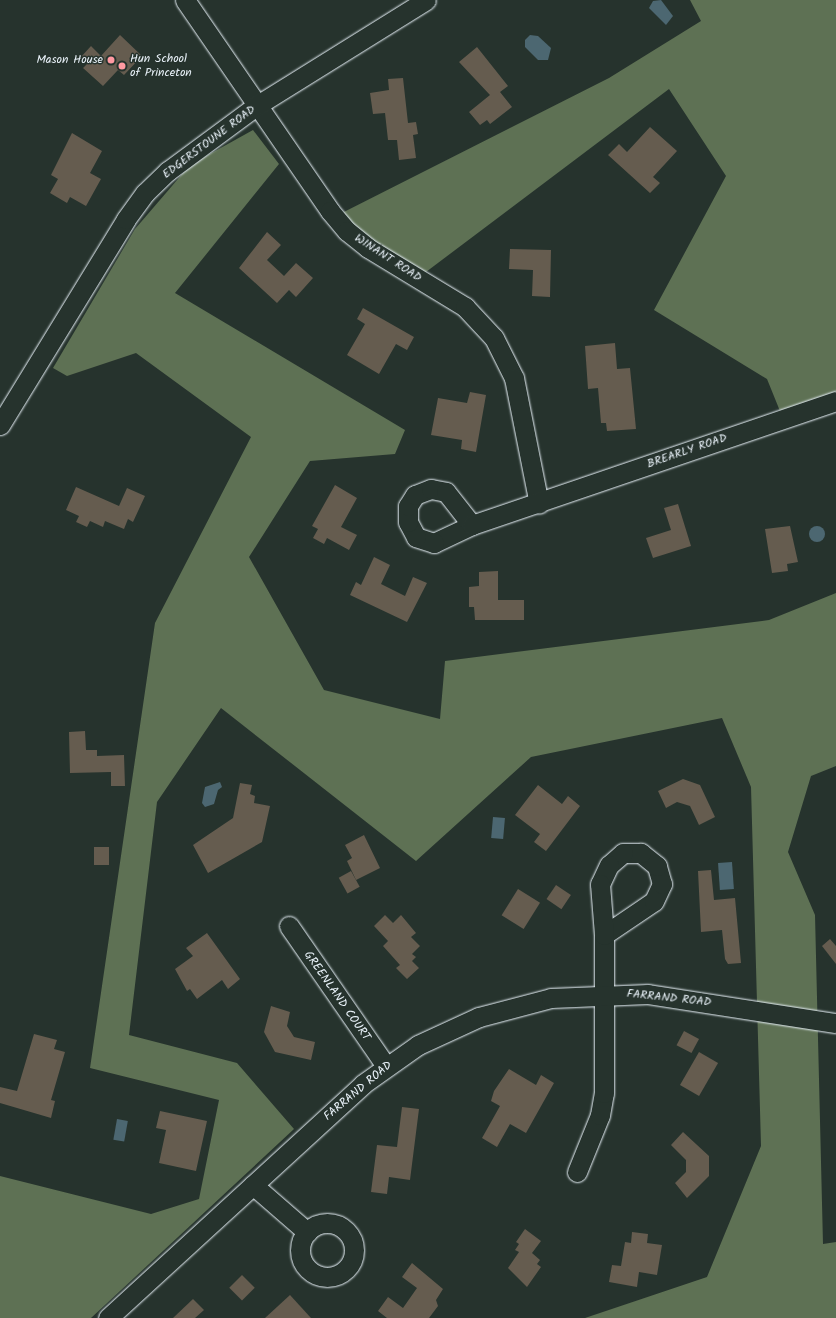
<!DOCTYPE html>
<style>
body{margin:0}
#map{position:relative;width:836px;height:1318px;overflow:hidden;background:#26332d;font-family:Kalam,sans-serif}
div>[style]{position:absolute}
.green>*{inset:0;background:#5e7154}
.water>*{inset:0;background:#4c6771;transform-origin:0 0}
.round{border-radius:50%}
.building>*{inset:0;background:#655c4f;transform-origin:0 0}
.roads{filter:drop-shadow(0 0 1px #e8f1f8) drop-shadow(0 0 1px #e8f1f8)}
.minor>*{height:19px;margin:-9.5px;padding:0 9.5px;transform-origin:9.5px;border-radius:9.5px;background:#26332d}
.minor>.ring{margin:-9.5px;padding:0;box-sizing:content-box;background:none;border:19px solid #26332d;border-radius:50%}
.dots>*{width:11px;height:11px;translate:-50% -50%;box-sizing:border-box;border:2px solid #26332d;border-radius:50%}
span{translate:-50% -50%;white-space:nowrap;text-align:center;line-height:1.15;-webkit-text-stroke:3px #26332d;paint-order:stroke}
.poi-label{font-size:12px;color:#e8f1f8}
.left{translate:0 -50%;text-align:left}
.right{translate:-100% -50%;text-align:right}
.street-label{font-size:12px;color:#e8f1f8}
</style>
<div id="map">
<div class="green">
<div style="clip-path:polygon(690px 0,836px 0,836px 407px,784px 421px,767px 379px,654px 310px,726px 176px,669px 89px,414px 281px,330px 219px,609px 78px,701px 21px)"></div>
<div style="clip-path:polygon(253px 130px,279px 164px,175px 293px,405px 430px,395px 454px,310px 461px,249px 557px,324px 690px,440px 719px,445px 661px,769px 620px,836px 593px,836px 766px,811px 776px,788px 852px,815px 915px,823px 1244px,836px 1242px,836px 1318px,585px 1318px,707px 1277px,761px 1146px,751px 787px,722px 718px,531px 757px,416px 861px,221px 708px,157px 802px,129px 1035px,237px 1063px,294px 1129px,91px 1318px,0 1318px,0 1176px,151px 1214px,199px 1199px,219px 1100px,90px 1068px,155px 623px,251px 437px,136px 353px,67px 376px,53px 368px,135px 229px,190px 165px)"></div>
</div>
<div class="water">
<div style="clip-path:polygon(661px 0,673px 16px,666px 25px,649px 8px,653px 1px)"></div>
<div style="clip-path:polygon(530px 35px,538px 36px,551px 48px,548px 60px,538px 60px,525px 47px,525px 40px)"></div>
<div class="round" style="left:809px;top:526px;width:16px;height:16px"></div>
<div style="clip-path:polygon(220px 782px,222px 787px,218px 790px,214px 804px,205px 807px,202px 803px,205px 787px)"></div>
<div style="left:493px;top:817px;width:12px;height:21px;rotate:5deg"></div>
<div style="left:732px;top:862px;width:27px;height:14px;rotate:86deg"></div>
<div style="left:117px;top:1119px;width:11px;height:21px;rotate:10deg"></div>
</div>
<div class="building">
<div style="clip-path:polygon(120px 35px,142px 56px,124px 75px,118px 70px,103px 86px,83px 68px,88px 63px,81px 57px,91px 46px,101px 56px)"></div>
<div style="clip-path:polygon(477px 47px,508px 86px,500px 92px,512px 107px,490px 124px,487px 120px,480px 125px,469px 112px,490px 95px,459px 62px)"></div>
<div style="clip-path:polygon(403px 78px,408px 123px,416px 122px,418px 134px,413px 135px,416px 158px,399px 160px,397px 140px,388px 140px,385px 113px,373px 114px,370px 93px,389px 90px,388px 79px)"></div>
<div style="clip-path:polygon(650px 127px,677px 151px,653px 177px,660px 183px,650px 193px,608px 155px,619px 144px,627px 152px)"></div>
<div style="clip-path:polygon(72px 133px,102px 151px,90px 173px,101px 179px,86px 206px,70px 197px,67px 203px,50px 193px,58px 179px,51px 175px)"></div>
<div style="clip-path:polygon(267px 232px,281px 245px,267px 260px,284px 276px,296px 263px,313px 278px,296px 297px,289px 290px,277px 303px,239px 268px)"></div>
<div style="clip-path:polygon(510px 249px,551px 250px,550px 297px,532px 296px,533px 270px,509px 269px)"></div>
<div style="clip-path:polygon(363px 308px,414px 337px,407px 350px,396px 344px,379px 374px,347px 355px,365px 324px,357px 319px)"></div>
<div style="clip-path:polygon(615px 343px,617px 369px,630px 368px,636px 429px,607px 431px,606px 423px,601px 423px,598px 388px,588px 389px,585px 346px)"></div>
<div style="clip-path:polygon(470px 392px,486px 395px,476px 452px,461px 449px,462px 440px,431px 435px,438px 398px,467px 403px)"></div>
<div style="clip-path:polygon(335px 485px,357px 498px,341px 527px,357px 535px,349px 550px,327px 538px,324px 544px,313px 538px,318px 529px,312px 526px)"></div>
<div style="clip-path:polygon(76px 487px,119px 506px,127px 488px,145px 496px,133px 522px,128px 519px,124px 529px,105px 521px,103px 527px,90px 521px,87px 527px,76px 522px,79px 516px,66px 510px)"></div>
<div style="clip-path:polygon(678px 504px,691px 546px,653px 558px,646px 538px,671px 530px,664px 508px)"></div>
<div style="clip-path:polygon(790px 526px,798px 562px,787px 564px,788px 571px,772px 573px,765px 529px)"></div>
<div style="clip-path:polygon(374px 557px,390px 565px,381px 584px,405px 596px,413px 577px,427px 583px,407px 622px,350px 595px,356px 582px,361px 585px)"></div>
<div style="clip-path:polygon(498px 571px,498px 600px,524px 600px,524px 620px,475px 620px,474px 607px,469px 607px,469px 587px,479px 586px,479px 572px)"></div>
<div style="clip-path:polygon(85px 731px,86px 750px,97px 750px,97px 756px,124px 755px,125px 786px,111px 786px,111px 772px,70px 773px,69px 732px)"></div>
<div style="clip-path:polygon(683px 779px,700px 785px,715px 817px,699px 825px,690px 806px,677px 802px,666px 808px,658px 791px)"></div>
<div style="clip-path:polygon(240px 783px,252px 785px,250px 794px,255px 796px,254px 803px,270px 806px,262px 842px,208px 873px,193px 845px,233px 818px)"></div>
<div style="clip-path:polygon(538px 785px,562px 804px,568px 796px,580px 806px,546px 851px,534px 842px,540px 834px,515px 815px)"></div>
<div style="clip-path:polygon(364px 835px,380px 868px,356px 880px,347px 861px,352px 858px,345px 845px)"></div>
<div style="left:109px;top:847px;width:18px;height:15px;rotate:90deg"></div>
<div style="clip-path:polygon(711px 870px,714px 900px,735px 898px,741px 963px,728px 964px,725px 959px,722px 930px,701px 932px,698px 871px)"></div>
<div style="left:351px;top:871px;width:18px;height:14px;rotate:61deg"></div>
<div style="left:556px;top:885px;width:18px;height:17px;rotate:34deg"></div>
<div style="left:518px;top:889px;width:26px;height:31px;rotate:32deg"></div>
<div style="clip-path:polygon(385px 915px,393px 923px,401px 915px,416px 933px,411px 937px,420px 946px,412px 954px,416px 957px,412px 961px,419px 968px,407px 979px,396px 968px,400px 965px,383px 946px,388px 941px,374px 926px)"></div>
<div style="clip-path:polygon(207px 933px,240px 979px,228px 989px,222px 980px,197px 999px,190px 989px,187px 991px,175px 969px,193px 956px,186px 948px)"></div>
<div style="clip-path:polygon(830px 939px,836px 946px,836px 964px,822px 946px)"></div>
<div style="clip-path:polygon(271px 1006px,290px 1012px,287px 1026px,294px 1037px,315px 1042px,311px 1060px,275px 1052px,264px 1032px)"></div>
<div style="left:684px;top:1031px;width:17px;height:16px;rotate:28deg"></div>
<div style="clip-path:polygon(34px 1034px,57px 1040px,54px 1049px,65px 1052px,51px 1100px,55px 1101px,51px 1118px,0 1103px,0 1087px,17px 1091px)"></div>
<div style="left:699px;top:1052px;width:22px;height:38px;rotate:30deg"></div>
<div style="clip-path:polygon(509px 1069px,536px 1085px,541px 1075px,554px 1083px,526px 1133px,510px 1124px,497px 1147px,482px 1138px,500px 1106px,491px 1101px,494px 1091px)"></div>
<div style="clip-path:polygon(402px 1107px,419px 1109px,410px 1180px,389px 1177px,387px 1194px,371px 1192px,377px 1145px,397px 1147px)"></div>
<div style="clip-path:polygon(160px 1111px,207px 1121px,196px 1171px,159px 1163px,166px 1130px,156px 1128px)"></div>
<div style="clip-path:polygon(683px 1132px,709px 1156px,709px 1176px,687px 1198px,675px 1183px,686px 1172px,686px 1160px,671px 1145px)"></div>
<div style="clip-path:polygon(525px 1229px,541px 1241px,532px 1253px,540px 1260px,537px 1264px,541px 1267px,527px 1287px,508px 1268px,519px 1252px,515px 1250px,519px 1244px,516px 1242px)"></div>
<div style="clip-path:polygon(632px 1232px,648px 1234px,647px 1243px,662px 1245px,657px 1275px,639px 1272px,637px 1287px,609px 1282px,612px 1265px,621px 1266px,625px 1242px,631px 1243px)"></div>
<div style="clip-path:polygon(412px 1263px,443px 1289px,436px 1300px,438px 1306px,429px 1318px,387px 1318px,378px 1311px,388px 1297px,403px 1308px,417px 1288px,402px 1277px)"></div>
<div style="left:242px;top:1275px;width:18px;height:18px;rotate:45deg"></div>
<div style="clip-path:polygon(290px 1295px,311px 1318px,265px 1318px)"></div>
<div style="clip-path:polygon(193px 1299px,204px 1310px,195px 1318px,173px 1318px)"></div>
</div>
<div class="roads">
<div class="minor">
<div style="left:185px;top:0;width:256px;rotate:55.5deg"></div>
<div style="left:330px;top:211px;width:26px;rotate:50deg"></div>
<div style="left:347px;top:231px;width:27px;rotate:39deg"></div>
<div style="left:368px;top:248px;width:114px;rotate:31.3deg"></div>
<div style="left:465px;top:307px;width:42px;rotate:46.9deg"></div>
<div style="left:494px;top:338px;width:45px;rotate:63.4deg"></div>
<div style="left:514px;top:378px;width:128px;rotate:78.8deg"></div>
<div style="left:0;top:425px;width:241px;rotate:-58.5deg"></div>
<div style="left:126px;top:219px;width:32px;rotate:-54deg"></div>
<div style="left:145px;top:193px;width:32px;rotate:-44deg"></div>
<div style="left:168px;top:171px;width:109px;rotate:-36.5deg"></div>
<div style="left:256px;top:106px;width:200px;rotate:-31.9deg"></div>
<div style="left:472px;top:525px;width:42px;rotate:154.7deg"></div>
<div style="left:434px;top:543px;width:19px;rotate:-162deg"></div>
<div style="left:416px;top:537px;width:17px;rotate:-118deg"></div>
<div style="left:408px;top:522px;width:16px;rotate:-90deg"></div>
<div style="left:408px;top:506px;width:13px;rotate:-58deg"></div>
<div style="left:415px;top:495px;width:17px;rotate:-21deg"></div>
<div style="left:431px;top:489px;width:15px;rotate:11deg"></div>
<div style="left:446px;top:492px;width:42px;rotate:51.8deg"></div>
<div style="left:472px;top:525px;width:385px;rotate:-18.8deg"></div>
<div style="left:289px;top:926px;width:170px;rotate:55.3deg"></div>
<div style="left:577px;top:1172px;width:61px;rotate:-68deg"></div>
<div style="left:600px;top:1115px;width:22px;rotate:-80deg"></div>
<div style="left:604px;top:1093px;width:158px;rotate:-90deg"></div>
<div style="left:604px;top:935px;width:60px;rotate:-34.2deg"></div>
<div style="left:654px;top:901px;width:19px;rotate:-65deg"></div>
<div style="left:662px;top:884px;width:19px;rotate:-106deg"></div>
<div style="left:657px;top:866px;width:21px;rotate:-141deg"></div>
<div style="left:641px;top:853px;width:18px;rotate:180deg"></div>
<div style="left:623px;top:853px;width:18px;rotate:139deg"></div>
<div style="left:609px;top:865px;width:21px;rotate:115deg"></div>
<div style="left:600px;top:884px;width:51px;rotate:85.5deg"></div>
<div style="left:253px;top:1185px;width:72px;rotate:41deg"></div>
<div class="ring" style="left:300px;top:1223px;width:35px;height:35px"></div>
<div style="left:108px;top:1318px;width:346px;rotate:-42.5deg"></div>
<div style="left:363px;top:1084px;width:67px;rotate:-35.3deg"></div>
<div style="left:418px;top:1045px;width:67px;rotate:-24.7deg"></div>
<div style="left:479px;top:1017px;width:74px;rotate:-14.8deg"></div>
<div style="left:551px;top:998px;width:97px;rotate:-2.4deg"></div>
<div style="left:648px;top:994px;width:190px;rotate:8.8deg"></div>
</div>
</div>
<div class="dots">
<div style="left:111px;top:60px;background:#ff9aa2"></div>
<div style="left:122px;top:66px;background:#ff9aa2"></div>
</div>
<div class="poi-label">
<span class="left" style="left:130px;top:66px">Hun School<br>of Princeton</span>
<span class="right" style="left:103px;top:60px">Mason House</span>
</div>
<div class="street-label">
<span style="left:209px;top:142px;rotate:-37deg">EDGERSTOUNE ROAD</span>
<span style="left:388px;top:258px;rotate:33deg">WINANT ROAD</span>
<span style="left:687px;top:451px;rotate:-19deg">BREARLY ROAD</span>
<span style="left:337px;top:996px;rotate:55deg">GREENLAND COURT</span>
<span style="left:669px;top:998px;rotate:6deg">FARRAND ROAD</span>
<span style="left:358px;top:1091px;rotate:-40deg">FARRAND ROAD</span>
</div>
</div>
